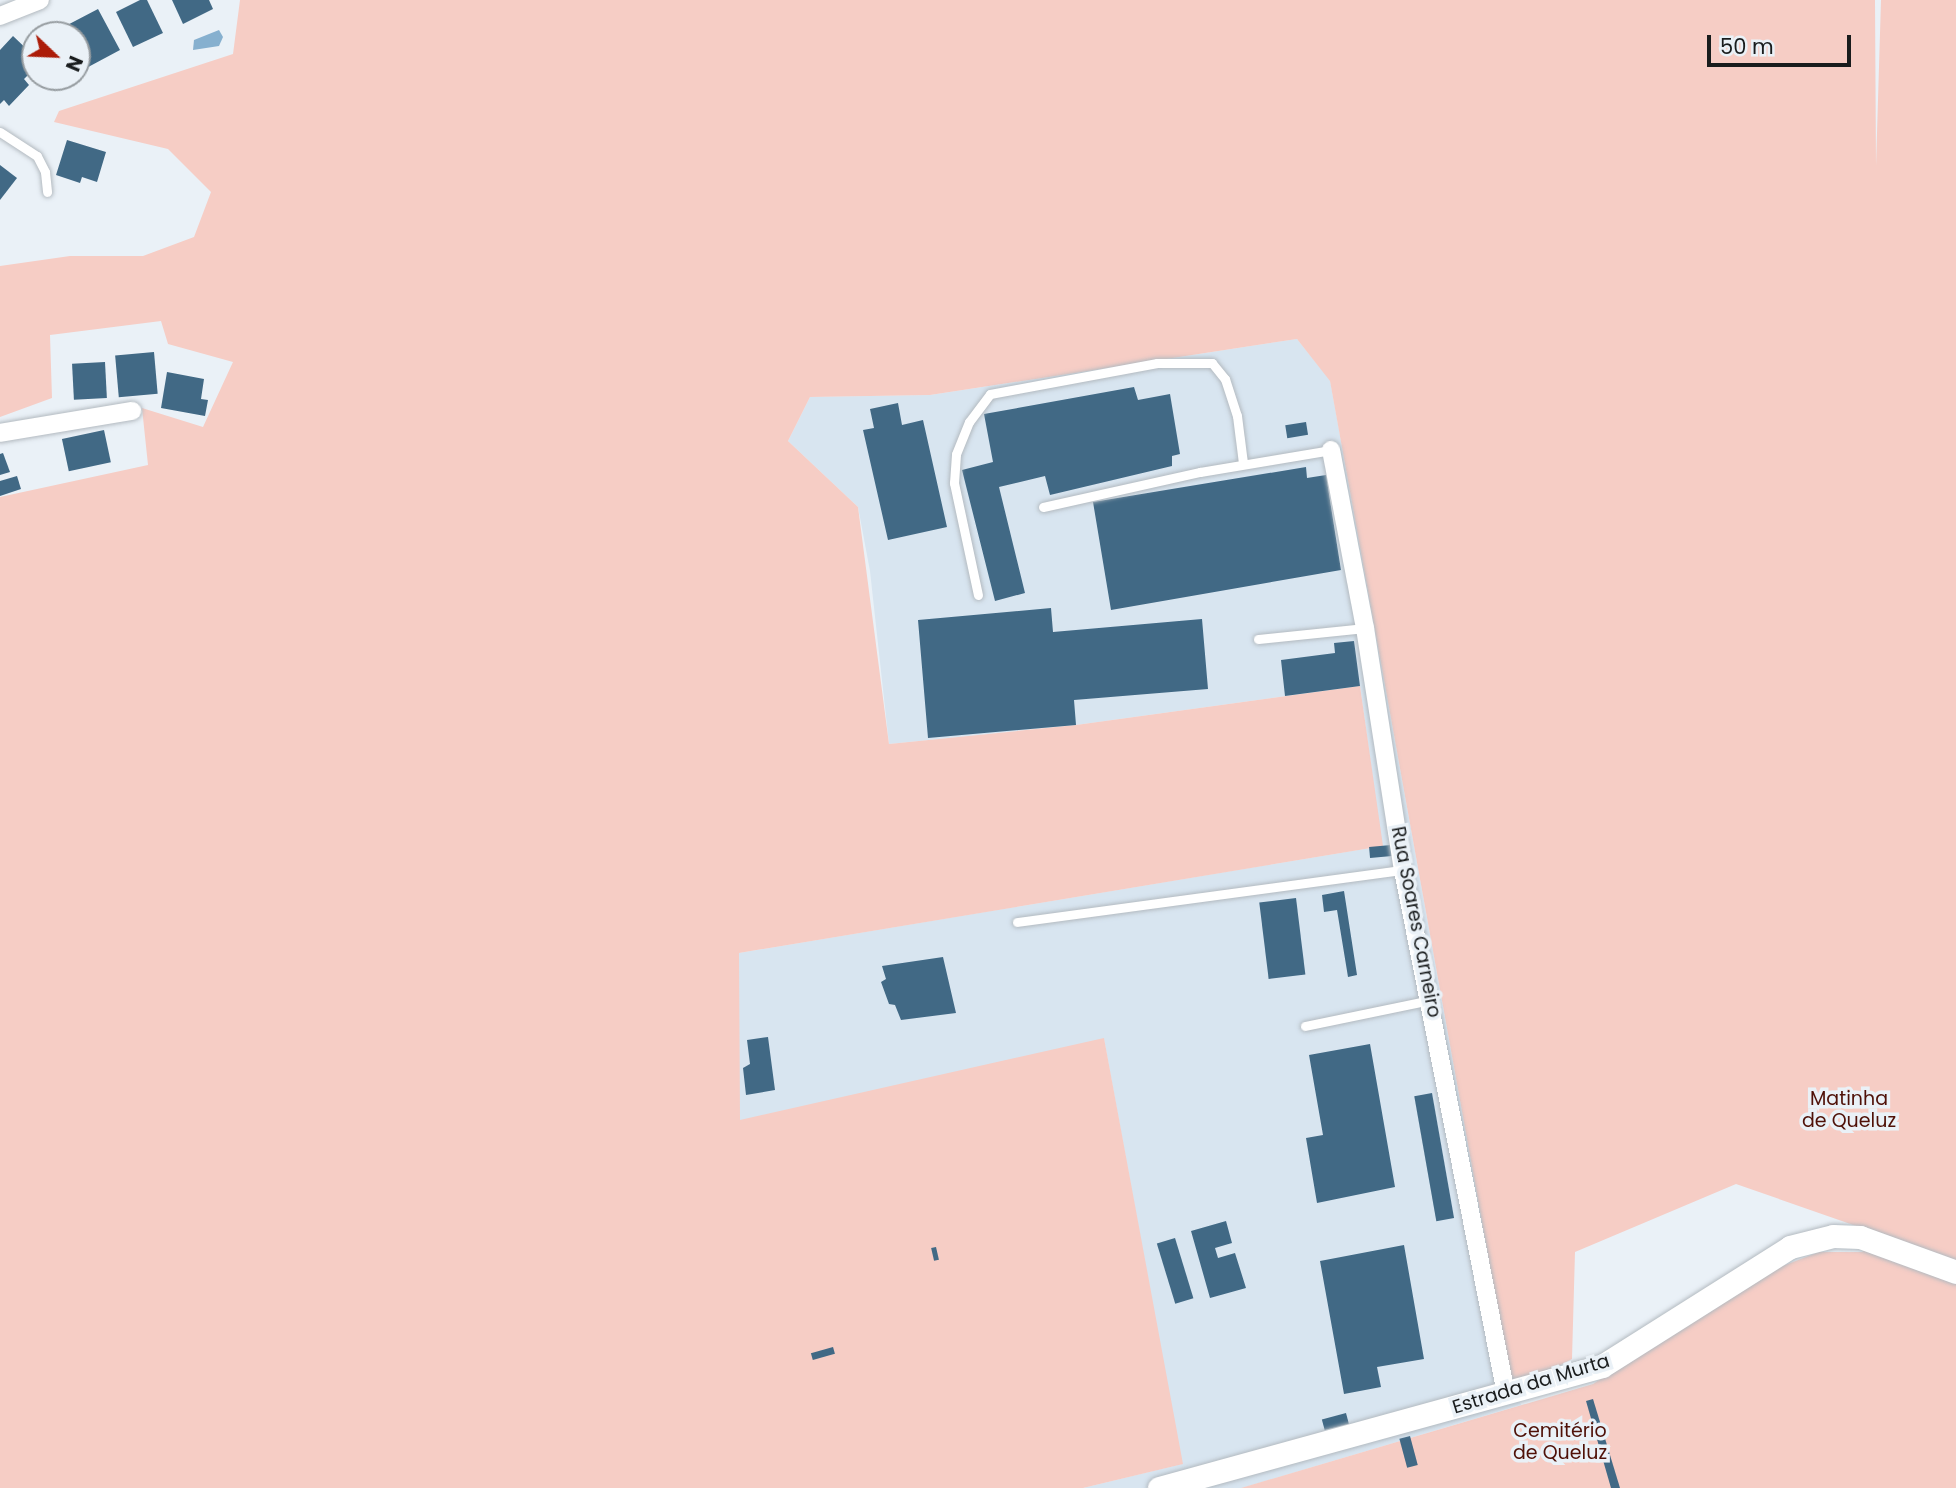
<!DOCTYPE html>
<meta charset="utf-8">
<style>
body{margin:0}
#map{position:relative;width:1956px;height:1488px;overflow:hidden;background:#eaf1f7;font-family:Poppins,sans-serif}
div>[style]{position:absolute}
.built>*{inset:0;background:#d8e5f0}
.green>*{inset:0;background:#f6cdc5}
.water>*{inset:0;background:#86b0cf}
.building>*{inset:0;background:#416985;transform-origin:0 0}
.roads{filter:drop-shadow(0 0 2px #b3bac0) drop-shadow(0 0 2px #b3bac0)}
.service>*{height:9px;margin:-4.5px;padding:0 4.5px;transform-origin:4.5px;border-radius:4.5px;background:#fff}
.minor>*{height:18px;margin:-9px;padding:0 9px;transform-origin:9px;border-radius:9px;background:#fff}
.tertiary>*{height:23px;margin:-11.5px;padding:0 11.5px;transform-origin:11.5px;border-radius:11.5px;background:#fff}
span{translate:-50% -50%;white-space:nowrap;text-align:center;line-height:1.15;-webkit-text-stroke:7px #eaf1f7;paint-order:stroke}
.street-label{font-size:19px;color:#191c1d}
.park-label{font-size:19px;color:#4f1108}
.north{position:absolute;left:21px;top:21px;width:70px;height:70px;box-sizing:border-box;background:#eaf1f7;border:2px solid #969ca0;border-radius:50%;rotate:113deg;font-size:19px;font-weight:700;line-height:28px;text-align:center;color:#191c1d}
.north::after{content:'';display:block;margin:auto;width:24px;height:32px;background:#ac1c08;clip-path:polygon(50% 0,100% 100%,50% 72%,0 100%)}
.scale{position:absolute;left:1707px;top:35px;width:144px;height:32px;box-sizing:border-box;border:4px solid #191c1d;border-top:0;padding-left:9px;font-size:21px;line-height:24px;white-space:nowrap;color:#191c1d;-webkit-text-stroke:5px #eaf1f7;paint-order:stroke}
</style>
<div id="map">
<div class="built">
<div style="clip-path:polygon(1297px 339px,1330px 380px,1510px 1377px,1521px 1405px,1242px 1488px,1083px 1488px,1182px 1464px,1104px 1039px,739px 1121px,739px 953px,1382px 846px,1360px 686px,1076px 725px,889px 744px,870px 571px,858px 507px,788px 441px,810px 397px,930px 395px)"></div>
</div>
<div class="green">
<div style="clip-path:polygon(240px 0,1875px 0,1876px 166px,1881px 0,1956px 0,1956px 1488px,1241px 1488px,1593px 1384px,1764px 1273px,1819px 1252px,1862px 1252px,1882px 1235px,1736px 1184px,1575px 1252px,1572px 1359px,1506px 1394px,1510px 1377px,1330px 381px,1297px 339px,930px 395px,810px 397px,788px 441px,858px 507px,889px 744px,1076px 725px,1360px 686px,1383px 846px,739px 953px,740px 1120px,1104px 1038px,1183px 1464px,1083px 1488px,0 1488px,0 497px,148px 465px,142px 408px,203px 427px,233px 362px,168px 344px,161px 321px,50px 335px,52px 398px,0 417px,0 266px,70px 256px,143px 256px,194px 237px,211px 192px,168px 149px,54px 122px,59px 111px,233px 54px)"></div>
</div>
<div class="water">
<div style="clip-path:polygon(219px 30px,223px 37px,219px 46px,193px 50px,194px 40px)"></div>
</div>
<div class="building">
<div style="clip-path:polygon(140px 0,147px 0,163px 33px,133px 47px,116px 12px)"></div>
<div style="clip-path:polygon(172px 0,209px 0,213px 9px,183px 24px)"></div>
<div style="clip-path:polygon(98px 9px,120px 50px,77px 73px,77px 35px,54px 32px)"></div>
<div style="clip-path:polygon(13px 36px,35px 57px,31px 63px,35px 68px,24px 79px,29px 85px,9px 106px,4px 100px,0 104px,0 50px)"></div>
<div style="clip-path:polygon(67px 140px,106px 152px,97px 182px,82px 177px,80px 183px,56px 175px)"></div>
<div style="clip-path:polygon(0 165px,17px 178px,0 200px)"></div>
<div style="left:154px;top:352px;width:42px;height:39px;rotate:85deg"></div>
<div style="left:105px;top:362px;width:36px;height:33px;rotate:87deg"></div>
<div style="clip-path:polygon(167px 372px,204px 379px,201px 399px,208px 400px,205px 416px,161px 408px)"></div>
<div style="clip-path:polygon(1134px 387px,1138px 400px,1170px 394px,1180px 454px,1172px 456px,1172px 466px,1050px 495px,1045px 476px,999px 487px,1025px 593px,995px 601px,962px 470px,993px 462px,984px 414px)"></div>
<div style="clip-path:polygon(898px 403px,902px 425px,923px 420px,947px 527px,888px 540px,863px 430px,874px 428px,870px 409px)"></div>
<div style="left:1306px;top:422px;width:13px;height:21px;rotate:81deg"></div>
<div style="left:104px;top:430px;width:33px;height:43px;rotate:78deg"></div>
<div style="clip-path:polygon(3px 453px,10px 472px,0 475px,0 454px)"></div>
<div style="clip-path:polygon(1306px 467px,1307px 478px,1326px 475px,1341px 570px,1111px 610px,1093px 502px)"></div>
<div style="clip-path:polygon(17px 476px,21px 489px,0 496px,0 481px)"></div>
<div style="clip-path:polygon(1051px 608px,1053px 632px,1202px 619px,1208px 689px,1074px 700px,1076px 725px,928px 738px,918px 620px)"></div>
<div style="clip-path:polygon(1354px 641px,1360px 686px,1285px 696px,1281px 660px,1335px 653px,1334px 643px)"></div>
<div style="left:1391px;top:845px;width:11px;height:22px;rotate:85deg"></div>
<div style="clip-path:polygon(1344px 891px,1357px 975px,1348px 977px,1337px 910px,1324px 912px,1322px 895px)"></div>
<div style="left:1296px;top:898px;width:77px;height:37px;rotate:83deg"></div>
<div style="clip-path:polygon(943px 957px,956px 1013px,901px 1020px,895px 1005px,889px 1004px,881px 982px,886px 979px,882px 966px)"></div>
<div style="clip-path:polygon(768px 1037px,775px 1090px,746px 1095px,743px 1068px,750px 1064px,747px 1040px)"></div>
<div style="clip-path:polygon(1370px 1044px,1395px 1187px,1317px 1203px,1306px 1138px,1323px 1135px,1309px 1055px)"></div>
<div style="left:1432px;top:1093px;width:127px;height:18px;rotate:80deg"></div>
<div style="clip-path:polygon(1226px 1221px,1232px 1243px,1215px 1248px,1218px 1258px,1235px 1253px,1246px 1288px,1210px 1298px,1191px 1231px)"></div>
<div style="left:1175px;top:1238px;width:63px;height:19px;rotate:73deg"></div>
<div style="clip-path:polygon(1404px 1245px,1424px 1359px,1377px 1367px,1381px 1387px,1344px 1394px,1320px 1261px)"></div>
<div style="left:936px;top:1247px;width:13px;height:5px;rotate:77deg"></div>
<div style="left:833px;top:1347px;width:7px;height:23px;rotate:74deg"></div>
<div style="clip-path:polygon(1593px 1399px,1620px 1488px,1611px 1488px,1586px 1401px)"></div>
<div style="left:1346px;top:1413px;width:11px;height:25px;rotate:75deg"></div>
<div style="left:1410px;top:1436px;width:30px;height:11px;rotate:75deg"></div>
</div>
<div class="roads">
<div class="service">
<div style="left:0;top:132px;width:44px;rotate:33deg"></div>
<div style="left:37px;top:156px;width:18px;rotate:63deg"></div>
<div style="left:45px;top:172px;width:20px;rotate:84deg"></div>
<div style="left:1043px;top:507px;width:161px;rotate:-12.6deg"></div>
<div style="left:1200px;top:472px;width:133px;rotate:-9.5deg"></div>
<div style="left:978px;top:595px;width:115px;rotate:-102.1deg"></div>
<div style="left:954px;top:483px;width:29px;rotate:-86deg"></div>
<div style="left:956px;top:454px;width:35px;rotate:-68deg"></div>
<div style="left:969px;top:422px;width:35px;rotate:-53deg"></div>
<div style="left:990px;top:394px;width:170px;rotate:-10.5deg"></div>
<div style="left:1157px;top:363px;width:55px"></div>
<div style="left:1212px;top:363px;width:21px;rotate:51deg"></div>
<div style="left:1225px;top:379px;width:39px;rotate:72deg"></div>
<div style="left:1237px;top:416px;width:47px;rotate:82.7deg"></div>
<div style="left:1258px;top:639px;width:108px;rotate:-5.9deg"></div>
<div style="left:1017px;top:922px;width:389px;rotate:-7.7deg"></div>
<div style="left:1305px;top:1026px;width:128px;rotate:-11.7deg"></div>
</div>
<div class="minor">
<div style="left:0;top:16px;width:43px;rotate:-21.8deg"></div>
<div style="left:0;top:433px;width:134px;rotate:-9.5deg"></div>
<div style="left:1331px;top:450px;width:181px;rotate:79.2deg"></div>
<div style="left:1365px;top:628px;width:245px;rotate:81.1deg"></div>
<div style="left:1403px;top:870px;width:534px;rotate:78.88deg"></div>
</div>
<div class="tertiary">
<div style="left:1159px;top:1488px;width:459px;rotate:-15.4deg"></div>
<div style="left:1602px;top:1366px;width:222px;rotate:-32.3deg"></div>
<div style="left:1790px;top:1247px;width:44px;rotate:-14.3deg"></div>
<div style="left:1833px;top:1236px;width:27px;rotate:2deg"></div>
<div style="left:1860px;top:1237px;width:102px;rotate:20deg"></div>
</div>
</div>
<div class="street-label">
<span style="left:1416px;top:922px;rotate:79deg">Rua Soares Carneiro</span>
<span style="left:1531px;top:1384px;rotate:-17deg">Estrada da Murta</span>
</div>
<div class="park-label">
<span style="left:1849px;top:1110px">Matinha<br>de Queluz</span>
<span style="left:1560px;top:1442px">Cemitério<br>de Queluz</span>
</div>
<div class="north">N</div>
<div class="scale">50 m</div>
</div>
